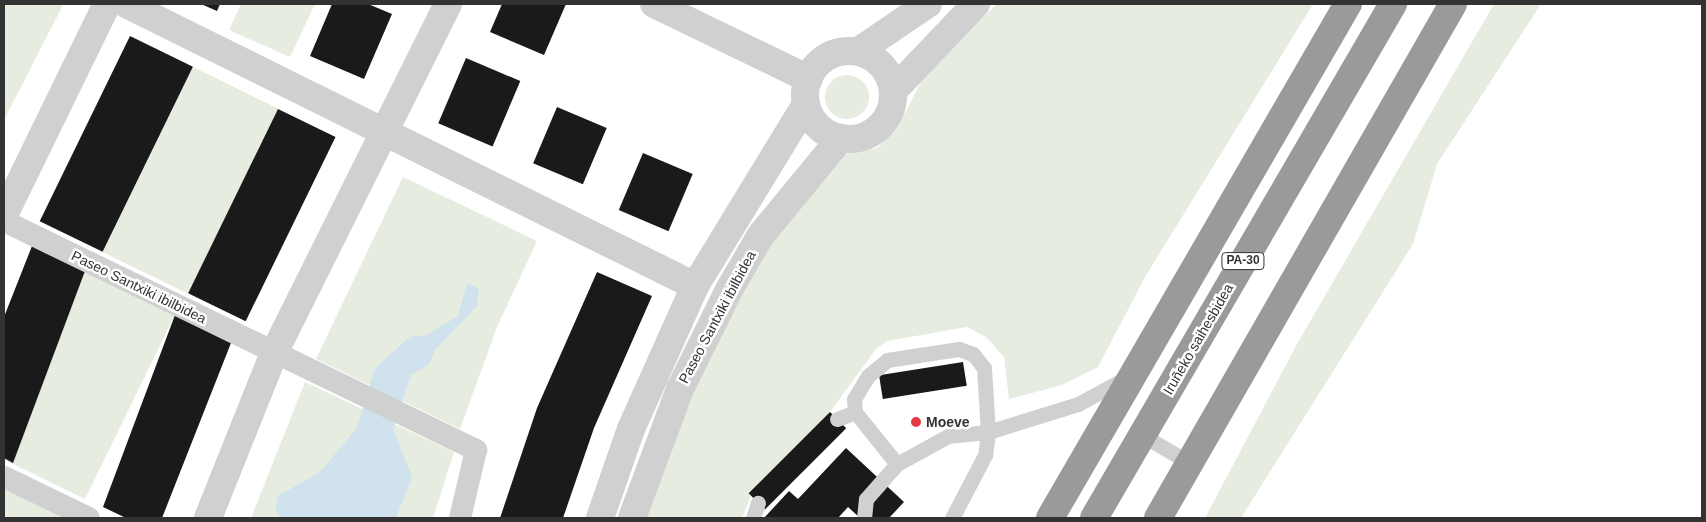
<!DOCTYPE html>
<meta charset="utf-8">
<style>
body{margin:0}
#map{position:relative;width:1706px;height:522px;overflow:hidden;background:#fff;font-family:Arial,sans-serif}
div>[style]{position:absolute}
.green>*{inset:0;background:#e6ecdf;transform-origin:0 0}
.round{border-radius:50%}
.water>*{inset:0;background:#cfe2ee}
.building>*{inset:0;background:#1a1a1a;transform-origin:0 0}
.service>*{height:15px;margin:-7.5px;padding:0 7.5px;transform-origin:7.5px;border-radius:7.5px;background:#d0d0d0}
.pedestrian>*{height:22px;margin:-11px;padding:0 11px;transform-origin:11px;border-radius:11px;background:#d0d0d0}
.minor>*{height:28px;margin:-14px;padding:0 14px;transform-origin:14px;border-radius:14px;background:#d0d0d0}
.tertiary>*{height:28px;margin:-14px;padding:0 14px;transform-origin:14px;border-radius:14px;background:#d0d0d0}
.tertiary>.ring{margin:-14px;padding:0;box-sizing:content-box;background:none;border:28px solid #d0d0d0;border-radius:50%}
.motorway>*{height:28px;margin:-14px;padding:0 14px;transform-origin:14px;border-radius:14px;background:#9a9a9a}
.dots>*{width:14px;height:14px;translate:-50% -50%;box-sizing:border-box;border:2px solid #fff;border-radius:50%}
span{translate:-50% -50%;white-space:nowrap;text-align:center;line-height:1.15;-webkit-text-stroke:5px #fff;paint-order:stroke}
.shield-label span{padding:1px 4px;background:#fff;border:1px solid;border-radius:4px;-webkit-text-stroke-width:0}
.shield-label{font-size:12px;color:#333;font-weight:700}
.street-label{font-size:14px;color:#333}
.poi-label{font-size:14px;color:#333;font-weight:700}
.left{translate:0 -50%;text-align:left}
.frame{position:absolute;inset:0;border:5px solid #333;pointer-events:none}
</style>
<div id="map">
<div class="green">
<div style="clip-path:polygon(4px 4px,63px 5px,4px 120px)"></div>
<div style="clip-path:polygon(241px 4px,315px 4px,290px 57px,229px 30px)"></div>
<div style="clip-path:polygon(997px 4px,1313px 4px,1145px 277px,1098px 367px,1062px 385px,1009px 399px,1004px 357px,986px 337px,967px 327px,887px 341px,876px 349px,830px 412px,751px 496px,742px 518px,643px 518px,721px 325px,766px 250px,841px 155px,877px 148px,897px 129px,927px 70px)"></div>
<div style="clip-path:polygon(1494px 4px,1541px 4px,1437px 164px,1413px 244px,1241px 518px,1205px 518px,1297px 344px)"></div>
<div style="left:193px;top:67px;width:95px;height:206px;rotate:26deg"></div>
<div class="round" style="left:825px;top:75px;width:44px;height:44px"></div>
<div style="clip-path:polygon(403px 177px,537px 241px,497px 327px,460px 429px,316px 359px)"></div>
<div style="left:85px;top:271px;width:100px;height:205px;rotate:26deg"></div>
<div style="clip-path:polygon(305px 382px,454px 452px,433px 518px,251px 518px)"></div>
<div style="clip-path:polygon(4px 489px,65px 518px,4px 518px)"></div>
</div>
<div class="water">
<div style="clip-path:polygon(467px 283px,479px 289px,477px 306px,435px 350px,429px 364px,411px 375px,393px 429px,412px 477px,396px 518px,281px 518px,275px 510px,278px 496px,320px 472px,357px 428px,375px 368px,411px 336px,425px 336px,458px 316px)"></div>
</div>
<div class="building">
<div style="clip-path:polygon(201px 4px,220px 4px,217px 11px)"></div>
<div style="clip-path:polygon(332px 4px,368px 4px,392px 14px,364px 79px,310px 56px)"></div>
<div style="clip-path:polygon(502px 4px,566px 4px,544px 55px,490px 32px)"></div>
<div style="left:130px;top:36px;width:70px;height:206px;rotate:26deg"></div>
<div style="left:466px;top:58px;width:59px;height:71px;rotate:23deg"></div>
<div style="left:557px;top:107px;width:54px;height:61px;rotate:23deg"></div>
<div style="left:278px;top:109px;width:64px;height:205px;rotate:26deg"></div>
<div style="left:643px;top:153px;width:54px;height:62px;rotate:23deg"></div>
<div style="clip-path:polygon(32px 246px,85px 271px,13px 463px,4px 458px,4px 317px)"></div>
<div style="clip-path:polygon(597px 272px,652px 296px,594px 428px,563px 518px,500px 518px,537px 408px)"></div>
<div style="clip-path:polygon(175px 315px,231px 343px,162px 518px,126px 518px,103px 507px)"></div>
<div style="left:963px;top:362px;width:24px;height:85px;rotate:81deg"></div>
<div style="left:830px;top:412px;width:23px;height:115px;rotate:45deg"></div>
<div style="clip-path:polygon(846px 448px,904px 502px,889px 518px,860px 518px,848px 507px,838px 518px,764px 518px,789px 491px,798px 499px)"></div>
</div>
<div class="service">
<div style="left:837px;top:419px;width:19px;rotate:-21deg"></div>
<div style="left:1142px;top:435px;width:56px;rotate:30.3deg"></div>
<div style="left:897px;top:464px;width:67px;rotate:-128.9deg"></div>
<div style="left:855px;top:412px;width:13px;rotate:-94deg"></div>
<div style="left:854px;top:399px;width:27px;rotate:-59deg"></div>
<div style="left:868px;top:376px;width:25px;rotate:-40deg"></div>
<div style="left:887px;top:360px;width:73px;rotate:-8.7deg"></div>
<div style="left:959px;top:349px;width:15px;rotate:20deg"></div>
<div style="left:973px;top:354px;width:18px;rotate:52deg"></div>
<div style="left:984px;top:368px;width:64px;rotate:86.4deg"></div>
<div style="left:988px;top:432px;width:23px;rotate:97deg"></div>
<div style="left:985px;top:455px;width:71px;rotate:117.6deg"></div>
<div style="left:753px;top:518px;width:16px;rotate:-72deg"></div>
<div style="left:864px;top:518px;width:19px;rotate:-84deg"></div>
<div style="left:866px;top:499px;width:47px;rotate:-48.5deg"></div>
<div style="left:897px;top:464px;width:58px;rotate:-28.8deg"></div>
<div style="left:948px;top:436px;width:40px;rotate:-5.7deg"></div>
<div style="left:988px;top:432px;width:94px;rotate:-17.3deg"></div>
<div style="left:1078px;top:404px;width:57px;rotate:-28.4deg"></div>
</div>
<div class="pedestrian">
<div style="left:4px;top:221px;width:525px;rotate:25.88deg"></div>
<div style="left:476px;top:450px;width:70px;rotate:103.2deg"></div>
<div style="left:4px;top:477px;width:94px;rotate:25.8deg"></div>
</div>
<div class="minor">
<div style="left:126px;top:4px;width:635px;rotate:26.36deg"></div>
<div style="left:4px;top:215px;width:235px;rotate:-64deg"></div>
<div style="left:208px;top:518px;width:178px;rotate:-68.2deg"></div>
<div style="left:274px;top:353px;width:390px;rotate:-63.5deg"></div>
</div>
<div class="tertiary">
<div style="left:654px;top:4px;width:172px;rotate:25.8deg"></div>
<div style="left:860px;top:50px;width:82px;rotate:-34.1deg"></div>
<div class="ring" style="left:805px;top:51px;width:60px;height:60px"></div>
<div style="left:894px;top:90px;width:119px;rotate:-46.4deg"></div>
<div style="left:600px;top:518px;width:94px;rotate:-70.8deg"></div>
<div style="left:631px;top:429px;width:157px;rotate:-65.9deg"></div>
<div style="left:695px;top:286px;width:213px;rotate:-58.6deg"></div>
<div style="left:632px;top:518px;width:138px;rotate:-69.6deg"></div>
<div style="left:680px;top:389px;width:113px;rotate:-63.7deg"></div>
<div style="left:730px;top:288px;width:61px;rotate:-59.7deg"></div>
<div style="left:761px;top:235px;width:126px;rotate:-50.5deg"></div>
</div>
<div class="motorway">
<div style="left:1050px;top:518px;width:594px;rotate:-59.9deg"></div>
<div style="left:1094px;top:518px;width:595px;rotate:-59.81deg"></div>
<div style="left:1158px;top:518px;width:593px;rotate:-60.15deg"></div>
</div>
<div class="dots">
<div style="left:916px;top:422px;background:#e63946"></div>
</div>
<div class="shield-label">
<span style="left:1243px;top:261px">PA-30</span>
</div>
<div class="street-label">
<span style="left:139px;top:287px;rotate:26deg">Paseo Santxiki ibilbidea</span>
<span style="left:717px;top:317px;rotate:-62deg">Paseo Santxiki ibilbidea</span>
<span style="left:1198px;top:339px;rotate:-60deg">Iruñeko saihesbidea</span>
</div>
<div class="poi-label">
<span class="left" style="left:926px;top:422px">Moeve</span>
</div>
<div class="frame"></div>
</div>
